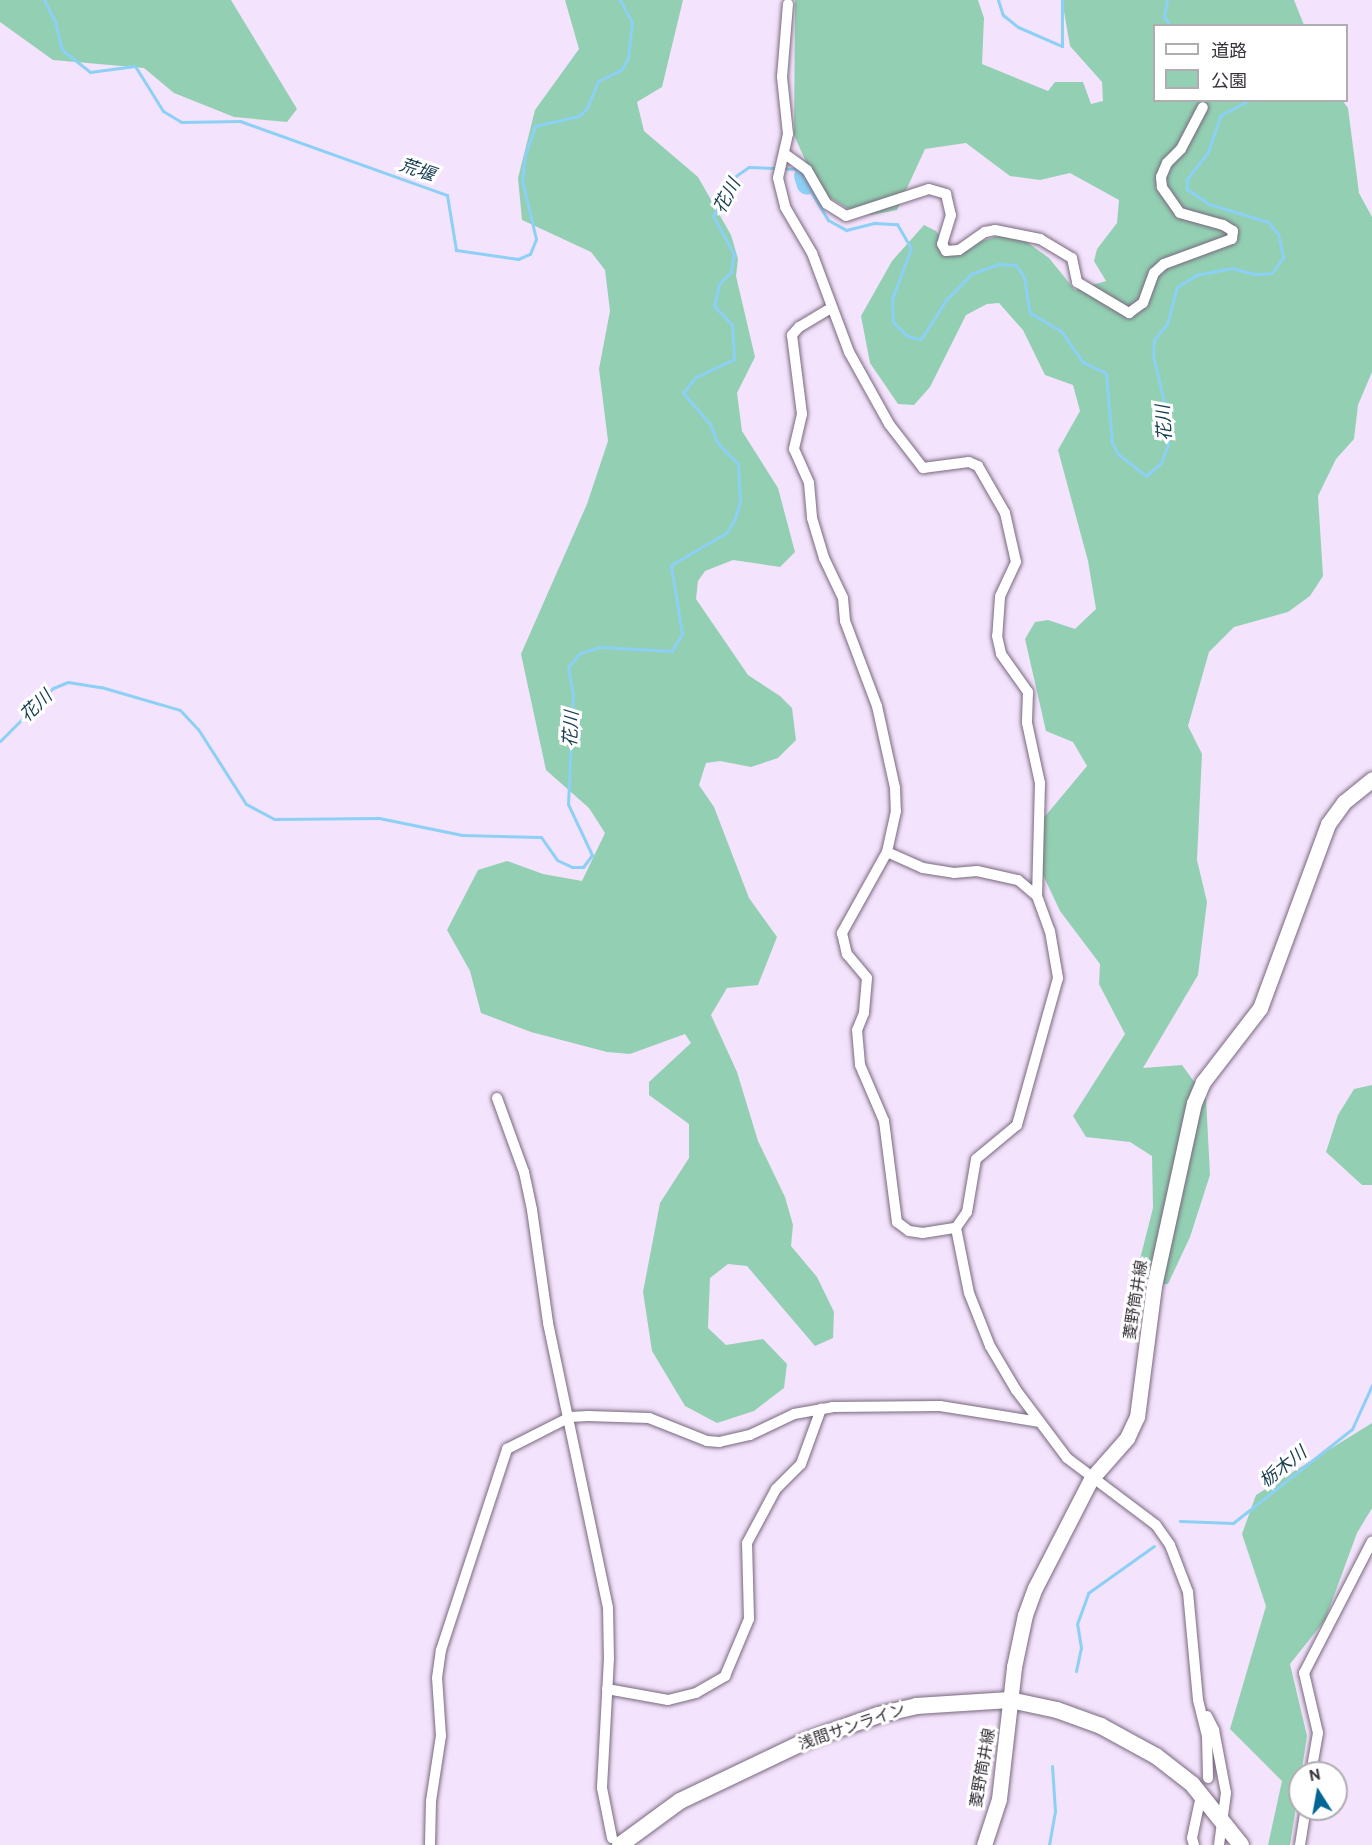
<!DOCTYPE html>
<meta charset="utf-8">
<style>
body{margin:0}
#map{position:relative;width:1372px;height:1845px;overflow:hidden;background:#f4e3fc;font-family:Cabin,"Noto Sans JP",sans-serif}
div>[style]{position:absolute}
.green>*{inset:0;background:#93d0b3}
.stream>*{height:3px;margin:-1.5px;padding:0 1.5px;transform-origin:1.5px;border-radius:1.5px;background:#8cd0f5}
.river>*{height:20px;margin:-10px;padding:0 10px;transform-origin:10px;border-radius:10px;background:#8cd0f5}
.roads{filter:drop-shadow(0 0 2px #77697e) drop-shadow(0 0 2px #77697e)}
.street>*{height:10px;margin:-5px;padding:0 5px;transform-origin:5px;border-radius:5px;background:#fff}
.secondary>*{height:15px;margin:-7.5px;padding:0 7.5px;transform-origin:7.5px;border-radius:7.5px;background:#fff}
.primary>*{height:16px;margin:-8px;padding:0 8px;transform-origin:8px;border-radius:8px;background:#fff}
span{translate:-50% -50%;white-space:nowrap;text-align:center;line-height:1.15;-webkit-text-stroke:6px #fff;paint-order:stroke}
.street-label{font-size:16px;color:#38323b}
.water-label{font-size:18px;color:#163d50;font-style:italic}
.legend{position:absolute;left:1153px;top:24px;width:195px;height:78px;box-sizing:border-box;background:#fff;border:2px solid #afadb1;margin:0;padding:8px 10px;list-style:none;font-size:18px;color:#38323b}
.legend li{display:flex;align-items:center;gap:12px;height:30px}
.legend b{width:30px;border:2px solid #afadb1}
.north{position:absolute;left:1288px;top:1761px;width:60px;height:60px;box-sizing:border-box;background:#fff;border:2px solid #afadb1;border-radius:50%;rotate:349deg;font-size:16px;font-weight:700;line-height:24px;text-align:center;color:#38323b}
.north::after{content:'';display:block;margin:auto;width:21px;height:27px;background:#046695;clip-path:polygon(50% 0,100% 100%,50% 72%,0 100%)}
</style>
<div id="map">
<div class="green">
<div style="clip-path:polygon(0 0,231px 0,297px 109px,287px 122px,234px 117px,174px 93px,144px 68px,53px 60px,0 22px)"></div>
<div style="clip-path:polygon(565px 0,683px 0,662px 87px,637px 102px,644px 131px,698px 177px,731px 235px,738px 259px,736px 276px,755px 357px,737px 393px,742px 431px,778px 488px,795px 552px,780px 567px,733px 560px,705px 571px,698px 581px,696px 599px,748px 675px,780px 696px,792px 708px,796px 740px,778px 758px,751px 767px,720px 761px,706px 763px,699px 785px,714px 807px,749px 898px,777px 937px,758px 985px,727px 988px,711px 1015px,737px 1072px,758px 1141px,785px 1197px,793px 1225px,791px 1246px,817px 1277px,834px 1312px,833px 1338px,815px 1346px,747px 1266px,728px 1264px,710px 1278px,708px 1328px,726px 1345px,763px 1339px,787px 1364px,784px 1388px,754px 1411px,717px 1423px,685px 1406px,652px 1351px,643px 1292px,660px 1203px,689px 1158px,689px 1124px,649px 1095px,649px 1082px,691px 1043px,685px 1034px,630px 1054px,607px 1052px,531px 1032px,481px 1013px,470px 971px,447px 930px,478px 870px,507px 861px,543px 874px,582px 881px,605px 833px,589px 808px,546px 770px,521px 654px,587px 504px,608px 441px,599px 369px,610px 311px,605px 270px,591px 252px,522px 220px,518px 178px,535px 110px,579px 49px)"></div>
<div style="clip-path:polygon(795px 0,978px 0,984px 18px,982px 64px,1048px 91px,1055px 82px,1083px 82px,1091px 104px,1103px 101px,1102px 82px,1070px 46px,1062px 0,1294px 0,1304px 25px,1154px 26px,1154px 100px,1342px 100px,1348px 108px,1359px 193px,1372px 217px,1372px 372px,1358px 405px,1354px 439px,1336px 459px,1318px 496px,1323px 576px,1310px 596px,1288px 612px,1234px 627px,1209px 652px,1188px 726px,1202px 754px,1197px 860px,1207px 902px,1198px 975px,1143px 1068px,1182px 1065px,1206px 1098px,1210px 1175px,1190px 1237px,1168px 1284px,1145px 1285px,1140px 1259px,1153px 1208px,1152px 1156px,1130px 1142px,1086px 1137px,1073px 1116px,1125px 1034px,1099px 984px,1100px 964px,1060px 911px,1036px 860px,1042px 820px,1087px 766px,1073px 742px,1046px 731px,1025px 639px,1035px 622px,1048px 620px,1075px 629px,1096px 609px,1088px 561px,1058px 450px,1080px 411px,1073px 385px,1045px 375px,1023px 330px,999px 303px,987px 304px,966px 315px,930px 387px,914px 405px,898px 404px,870px 363px,861px 316px,892px 261px,924px 225px,936px 231px,950px 250px,1013px 232px,1049px 258px,1075px 290px,1106px 281px,1094px 261px,1097px 249px,1117px 223px,1119px 200px,1070px 173px,1040px 180px,1010px 176px,966px 143px,925px 149px,897px 210px,871px 215px,847px 208px,819px 191px,794px 135px)"></div>
<div style="clip-path:polygon(1372px 1085px,1372px 1185px,1362px 1185px,1326px 1152px,1338px 1115px,1354px 1089px)"></div>
<div style="clip-path:polygon(1372px 1423px,1372px 1508px,1357px 1533px,1325px 1620px,1290px 1664px,1307px 1736px,1290px 1845px,1268px 1845px,1282px 1781px,1230px 1729px,1266px 1606px,1242px 1534px,1256px 1495px)"></div>
</div>
<div class="stream">
<div style="left:44px;top:0;width:25px;rotate:63deg"></div>
<div style="left:55px;top:22px;width:29px;rotate:76deg"></div>
<div style="left:62px;top:50px;width:36px;rotate:38deg"></div>
<div style="left:90px;top:72px;width:45px;rotate:-7.6deg"></div>
<div style="left:135px;top:66px;width:53px;rotate:58.1deg"></div>
<div style="left:163px;top:111px;width:21px;rotate:31deg"></div>
<div style="left:181px;top:122px;width:59px;rotate:-1deg"></div>
<div style="left:240px;top:121px;width:220px;rotate:19.7deg"></div>
<div style="left:447px;top:195px;width:56px;rotate:80.7deg"></div>
<div style="left:456px;top:250px;width:63px;rotate:8.3deg"></div>
<div style="left:518px;top:259px;width:13px;rotate:-23deg"></div>
<div style="left:530px;top:254px;width:16px;rotate:-68deg"></div>
<div style="left:536px;top:239px;width:61px;rotate:-103.3deg"></div>
<div style="left:522px;top:180px;width:25px;rotate:-83deg"></div>
<div style="left:525px;top:155px;width:31px;rotate:-71deg"></div>
<div style="left:535px;top:126px;width:45px;rotate:-12.8deg"></div>
<div style="left:579px;top:116px;width:11px;rotate:-45deg"></div>
<div style="left:587px;top:108px;width:29px;rotate:-68deg"></div>
<div style="left:598px;top:81px;width:25px;rotate:-26deg"></div>
<div style="left:621px;top:70px;width:13px;rotate:-58deg"></div>
<div style="left:628px;top:59px;width:37px;rotate:-84deg"></div>
<div style="left:632px;top:22px;width:25px;rotate:-119deg"></div>
<div style="left:998px;top:0;width:16px;rotate:72deg"></div>
<div style="left:1003px;top:15px;width:19px;rotate:39deg"></div>
<div style="left:1018px;top:27px;width:48px;rotate:23.4deg"></div>
<div style="left:1062px;top:46px;width:46px;rotate:-90deg"></div>
<div style="left:1167px;top:0;width:17px;rotate:100deg"></div>
<div style="left:1164px;top:17px;width:11px;rotate:52deg"></div>
<div style="left:807px;top:185px;width:41px;rotate:59deg"></div>
<div style="left:828px;top:220px;width:21px;rotate:29deg"></div>
<div style="left:846px;top:230px;width:30px;rotate:-14deg"></div>
<div style="left:875px;top:223px;width:22px;rotate:3deg"></div>
<div style="left:897px;top:224px;width:28px;rotate:60deg"></div>
<div style="left:911px;top:248px;width:54px;rotate:110.4deg"></div>
<div style="left:892px;top:299px;width:23px;rotate:88deg"></div>
<div style="left:893px;top:322px;width:20px;rotate:45deg"></div>
<div style="left:907px;top:336px;width:14px;rotate:12deg"></div>
<div style="left:921px;top:339px;width:46px;rotate:-57.3deg"></div>
<div style="left:946px;top:300px;width:36px;rotate:-46deg"></div>
<div style="left:971px;top:274px;width:29px;rotate:-20deg"></div>
<div style="left:998px;top:264px;width:18px;rotate:3deg"></div>
<div style="left:1016px;top:265px;width:14px;rotate:56deg"></div>
<div style="left:1024px;top:277px;width:36px;rotate:81deg"></div>
<div style="left:1030px;top:313px;width:36px;rotate:30deg"></div>
<div style="left:1061px;top:331px;width:38px;rotate:55deg"></div>
<div style="left:1083px;top:362px;width:25px;rotate:26deg"></div>
<div style="left:1106px;top:373px;width:70px;rotate:85.1deg"></div>
<div style="left:1112px;top:443px;width:13px;rotate:61deg"></div>
<div style="left:1118px;top:454px;width:36px;rotate:38deg"></div>
<div style="left:1146px;top:476px;width:20px;rotate:-41deg"></div>
<div style="left:1161px;top:463px;width:19px;rotate:-69deg"></div>
<div style="left:1168px;top:445px;width:25px;rotate:-90deg"></div>
<div style="left:1168px;top:420px;width:67px;rotate:-103deg"></div>
<div style="left:1153px;top:355px;width:15px;rotate:-86deg"></div>
<div style="left:1154px;top:340px;width:21px;rotate:-51deg"></div>
<div style="left:1167px;top:324px;width:38px;rotate:-75deg"></div>
<div style="left:1177px;top:287px;width:22px;rotate:-32deg"></div>
<div style="left:1196px;top:275px;width:37px;rotate:-11deg"></div>
<div style="left:1232px;top:268px;width:24px;rotate:15deg"></div>
<div style="left:1255px;top:274px;width:17px;rotate:-3deg"></div>
<div style="left:1272px;top:273px;width:19px;rotate:-55deg"></div>
<div style="left:1283px;top:257px;width:24px;rotate:-102deg"></div>
<div style="left:1278px;top:234px;width:16px;rotate:-130deg"></div>
<div style="left:1268px;top:222px;width:62px;rotate:-163deg"></div>
<div style="left:1209px;top:204px;width:27px;rotate:-146deg"></div>
<div style="left:1187px;top:189px;width:10px;rotate:-90deg"></div>
<div style="left:1187px;top:179px;width:34px;rotate:-52deg"></div>
<div style="left:1208px;top:152px;width:39px;rotate:-71deg"></div>
<div style="left:1221px;top:115px;width:32px;rotate:-28deg"></div>
<div style="left:0;top:741px;width:75px;rotate:-45deg"></div>
<div style="left:53px;top:688px;width:16px;rotate:-22deg"></div>
<div style="left:68px;top:682px;width:33px;rotate:9deg"></div>
<div style="left:101px;top:687px;width:82px;rotate:16.2deg"></div>
<div style="left:180px;top:710px;width:26px;rotate:47deg"></div>
<div style="left:198px;top:729px;width:89px;rotate:57.4deg"></div>
<div style="left:246px;top:804px;width:32px;rotate:28deg"></div>
<div style="left:274px;top:819px;width:105px;rotate:-0.5deg"></div>
<div style="left:379px;top:818px;width:85px;rotate:11.6deg"></div>
<div style="left:462px;top:835px;width:79px;rotate:1.5deg"></div>
<div style="left:541px;top:837px;width:28px;rotate:55deg"></div>
<div style="left:557px;top:860px;width:17px;rotate:25deg"></div>
<div style="left:572px;top:867px;width:11px"></div>
<div style="left:583px;top:867px;width:15px;rotate:-53deg"></div>
<div style="left:592px;top:855px;width:56px;rotate:-115.2deg"></div>
<div style="left:568px;top:804px;width:109px;rotate:-87.4deg"></div>
<div style="left:573px;top:695px;width:28px;rotate:-100deg"></div>
<div style="left:568px;top:667px;width:18px;rotate:-49deg"></div>
<div style="left:580px;top:653px;width:21px;rotate:-17deg"></div>
<div style="left:600px;top:647px;width:72px;rotate:3.2deg"></div>
<div style="left:672px;top:651px;width:20px;rotate:-60deg"></div>
<div style="left:682px;top:634px;width:70px;rotate:-99.1deg"></div>
<div style="left:671px;top:565px;width:64px;rotate:-30.2deg"></div>
<div style="left:726px;top:533px;width:14px;rotate:-56deg"></div>
<div style="left:734px;top:521px;width:21px;rotate:-73deg"></div>
<div style="left:740px;top:501px;width:37px;rotate:-93deg"></div>
<div style="left:738px;top:464px;width:30px;rotate:-134deg"></div>
<div style="left:717px;top:442px;width:19px;rotate:-111deg"></div>
<div style="left:710px;top:424px;width:41px;rotate:-131.1deg"></div>
<div style="left:683px;top:393px;width:21px;rotate:-51deg"></div>
<div style="left:696px;top:377px;width:42px;rotate:-25.3deg"></div>
<div style="left:734px;top:359px;width:34px;rotate:-93deg"></div>
<div style="left:732px;top:325px;width:26px;rotate:-133deg"></div>
<div style="left:714px;top:306px;width:23px;rotate:-77deg"></div>
<div style="left:719px;top:284px;width:17px;rotate:-45deg"></div>
<div style="left:731px;top:272px;width:18px;rotate:-81deg"></div>
<div style="left:734px;top:254px;width:43px;rotate:-118.9deg"></div>
<div style="left:713px;top:216px;width:43px;rotate:-62.2deg"></div>
<div style="left:733px;top:178px;width:19px;rotate:-35deg"></div>
<div style="left:749px;top:167px;width:48px;rotate:2.4deg"></div>
<div style="left:797px;top:169px;width:10px;rotate:45deg"></div>
<div style="left:1180px;top:1521px;width:53px;rotate:2.2deg"></div>
<div style="left:1233px;top:1523px;width:152px;rotate:-38.3deg"></div>
<div style="left:1352px;top:1429px;width:48px;rotate:-65.6deg"></div>
<div style="left:1076px;top:1671px;width:24px;rotate:-78deg"></div>
<div style="left:1081px;top:1648px;width:24px;rotate:-99deg"></div>
<div style="left:1077px;top:1624px;width:33px;rotate:-70deg"></div>
<div style="left:1088px;top:1593px;width:81px;rotate:-35.5deg"></div>
<div style="left:1049px;top:1845px;width:35px;rotate:-80deg"></div>
<div style="left:1055px;top:1811px;width:45px;rotate:-93.8deg"></div>
</div>
<div class="river">
<div style="left:804px;top:176px;width:9px;rotate:72deg"></div>
</div>
<div class="roads">
<div class="street">
<div style="left:788px;top:4px;width:73px;rotate:94.7deg"></div>
<div style="left:782px;top:77px;width:57px;rotate:84deg"></div>
<div style="left:788px;top:134px;width:45px;rotate:102.8deg"></div>
<div style="left:778px;top:178px;width:30px;rotate:76deg"></div>
<div style="left:785px;top:207px;width:53px;rotate:59.6deg"></div>
<div style="left:812px;top:253px;width:106px;rotate:69.5deg"></div>
<div style="left:849px;top:352px;width:82px;rotate:60.9deg"></div>
<div style="left:889px;top:424px;width:56px;rotate:52.3deg"></div>
<div style="left:923px;top:468px;width:46px;rotate:-7.4deg"></div>
<div style="left:969px;top:462px;width:10px;rotate:24deg"></div>
<div style="left:978px;top:466px;width:54px;rotate:60.1deg"></div>
<div style="left:1005px;top:513px;width:50px;rotate:77.3deg"></div>
<div style="left:1016px;top:562px;width:38px;rotate:115deg"></div>
<div style="left:1000px;top:597px;width:39px;rotate:94deg"></div>
<div style="left:997px;top:636px;width:18px;rotate:77deg"></div>
<div style="left:1001px;top:654px;width:47px;rotate:54.6deg"></div>
<div style="left:1028px;top:692px;width:31px;rotate:92deg"></div>
<div style="left:1027px;top:723px;width:61px;rotate:77.8deg"></div>
<div style="left:1040px;top:783px;width:113px;rotate:91.5deg"></div>
<div style="left:1037px;top:896px;width:37px;rotate:70deg"></div>
<div style="left:1050px;top:931px;width:48px;rotate:80.3deg"></div>
<div style="left:1058px;top:978px;width:153px;rotate:105.6deg"></div>
<div style="left:1017px;top:1125px;width:53px;rotate:140.3deg"></div>
<div style="left:976px;top:1159px;width:54px;rotate:99.6deg"></div>
<div style="left:967px;top:1212px;width:19px;rotate:125deg"></div>
<div style="left:956px;top:1228px;width:66px;rotate:78.7deg"></div>
<div style="left:969px;top:1293px;width:57px;rotate:68.4deg"></div>
<div style="left:990px;top:1346px;width:51px;rotate:59.4deg"></div>
<div style="left:1016px;top:1390px;width:85px;rotate:53.1deg"></div>
<div style="left:1067px;top:1458px;width:111px;rotate:37deg"></div>
<div style="left:1156px;top:1525px;width:24px;rotate:55deg"></div>
<div style="left:1170px;top:1545px;width:50px;rotate:69deg"></div>
<div style="left:1188px;top:1592px;width:108px;rotate:84.7deg"></div>
<div style="left:1198px;top:1700px;width:37px;rotate:76deg"></div>
<div style="left:1207px;top:1736px;width:42px;rotate:88.6deg"></div>
<div style="left:785px;top:154px;width:27px;rotate:36deg"></div>
<div style="left:807px;top:170px;width:39px;rotate:60deg"></div>
<div style="left:827px;top:204px;width:22px;rotate:32deg"></div>
<div style="left:846px;top:216px;width:87px;rotate:-18deg"></div>
<div style="left:929px;top:189px;width:18px;rotate:16deg"></div>
<div style="left:946px;top:194px;width:22px;rotate:77deg"></div>
<div style="left:951px;top:215px;width:30px;rotate:107deg"></div>
<div style="left:942px;top:244px;width:8px;rotate:60deg"></div>
<div style="left:946px;top:251px;width:13px;rotate:-4deg"></div>
<div style="left:959px;top:250px;width:32px;rotate:-35deg"></div>
<div style="left:985px;top:232px;width:10px;rotate:-11deg"></div>
<div style="left:995px;top:230px;width:46px;rotate:11.3deg"></div>
<div style="left:1040px;top:239px;width:37px;rotate:31deg"></div>
<div style="left:1072px;top:258px;width:25px;rotate:78deg"></div>
<div style="left:1077px;top:282px;width:61px;rotate:30.8deg"></div>
<div style="left:1129px;top:313px;width:17px;rotate:-36deg"></div>
<div style="left:1143px;top:303px;width:32px;rotate:-70deg"></div>
<div style="left:1154px;top:273px;width:13px;rotate:-42deg"></div>
<div style="left:1164px;top:264px;width:72px;rotate:-20.2deg"></div>
<div style="left:1232px;top:239px;width:8px;rotate:-83deg"></div>
<div style="left:1233px;top:231px;width:12px;rotate:-149deg"></div>
<div style="left:1223px;top:225px;width:45px;rotate:-164.4deg"></div>
<div style="left:1180px;top:213px;width:32px;rotate:-125deg"></div>
<div style="left:1162px;top:187px;width:10px;rotate:-96deg"></div>
<div style="left:1161px;top:177px;width:15px;rotate:-67deg"></div>
<div style="left:1167px;top:163px;width:20px;rotate:-45deg"></div>
<div style="left:1181px;top:149px;width:47px;rotate:-62.4deg"></div>
<div style="left:831px;top:308px;width:37px;rotate:149deg"></div>
<div style="left:799px;top:327px;width:11px;rotate:131deg"></div>
<div style="left:792px;top:335px;width:80px;rotate:82.8deg"></div>
<div style="left:802px;top:414px;width:36px;rotate:103deg"></div>
<div style="left:794px;top:449px;width:37px;rotate:66deg"></div>
<div style="left:809px;top:483px;width:35px;rotate:85deg"></div>
<div style="left:812px;top:518px;width:42px;rotate:73.3deg"></div>
<div style="left:824px;top:558px;width:44px;rotate:64.6deg"></div>
<div style="left:843px;top:598px;width:23px;rotate:85deg"></div>
<div style="left:845px;top:621px;width:91px;rotate:69.4deg"></div>
<div style="left:877px;top:706px;width:84px;rotate:77.6deg"></div>
<div style="left:895px;top:788px;width:23px;rotate:88deg"></div>
<div style="left:896px;top:811px;width:42px;rotate:102.4deg"></div>
<div style="left:887px;top:852px;width:93px;rotate:119.1deg"></div>
<div style="left:842px;top:933px;width:22px;rotate:77deg"></div>
<div style="left:847px;top:954px;width:31px;rotate:50deg"></div>
<div style="left:867px;top:978px;width:35px;rotate:95deg"></div>
<div style="left:864px;top:1013px;width:18px;rotate:112deg"></div>
<div style="left:857px;top:1030px;width:35px;rotate:85deg"></div>
<div style="left:860px;top:1065px;width:61px;rotate:66.8deg"></div>
<div style="left:884px;top:1121px;width:102px;rotate:82.7deg"></div>
<div style="left:897px;top:1222px;width:15px;rotate:37deg"></div>
<div style="left:909px;top:1231px;width:14px;rotate:8deg"></div>
<div style="left:923px;top:1233px;width:33px;rotate:-9deg"></div>
<div style="left:887px;top:852px;width:39px;rotate:24deg"></div>
<div style="left:923px;top:868px;width:31px;rotate:9deg"></div>
<div style="left:954px;top:873px;width:23px;rotate:-5deg"></div>
<div style="left:977px;top:871px;width:42px;rotate:12.4deg"></div>
<div style="left:1018px;top:880px;width:25px;rotate:40deg"></div>
<div style="left:497px;top:1098px;width:79px;rotate:70deg"></div>
<div style="left:524px;top:1172px;width:39px;rotate:78deg"></div>
<div style="left:532px;top:1210px;width:114px;rotate:81.9deg"></div>
<div style="left:548px;top:1323px;width:291px;rotate:78.1deg"></div>
<div style="left:608px;top:1608px;width:50px;rotate:88.9deg"></div>
<div style="left:609px;top:1658px;width:130px;rotate:93.1deg"></div>
<div style="left:602px;top:1788px;width:51px;rotate:78.7deg"></div>
<div style="left:607px;top:1689px;width:62px;rotate:10.2deg"></div>
<div style="left:668px;top:1700px;width:29px;rotate:-14deg"></div>
<div style="left:696px;top:1693px;width:34px;rotate:-30deg"></div>
<div style="left:725px;top:1676px;width:62px;rotate:-67.2deg"></div>
<div style="left:749px;top:1619px;width:76px;rotate:-91.5deg"></div>
<div style="left:747px;top:1543px;width:61px;rotate:-61.8deg"></div>
<div style="left:776px;top:1489px;width:35px;rotate:-45deg"></div>
<div style="left:801px;top:1464px;width:59px;rotate:-70deg"></div>
<div style="left:1207px;top:1716px;width:16px;rotate:63deg"></div>
<div style="left:1214px;top:1730px;width:64px;rotate:79.2deg"></div>
<div style="left:1226px;top:1793px;width:52px;rotate:97.7deg"></div>
<div style="left:1311px;top:1773px;width:41px;rotate:-80.1deg"></div>
<div style="left:1318px;top:1733px;width:62px;rotate:-103.1deg"></div>
<div style="left:1304px;top:1673px;width:148px;rotate:-62.7deg"></div>
<div style="left:430px;top:1845px;width:44px;rotate:-88.7deg"></div>
<div style="left:431px;top:1801px;width:66px;rotate:-81.3deg"></div>
<div style="left:441px;top:1736px;width:58px;rotate:-93.9deg"></div>
<div style="left:437px;top:1678px;width:28px;rotate:-82deg"></div>
<div style="left:441px;top:1650px;width:212px;rotate:-71.8deg"></div>
<div style="left:507px;top:1449px;width:71px;rotate:-26.9deg"></div>
<div style="left:570px;top:1417px;width:18px;rotate:-3deg"></div>
<div style="left:588px;top:1416px;width:61px;rotate:1.9deg"></div>
<div style="left:649px;top:1418px;width:62px;rotate:21.6deg"></div>
<div style="left:707px;top:1441px;width:12px;rotate:5deg"></div>
<div style="left:719px;top:1442px;width:32px;rotate:-13deg"></div>
<div style="left:750px;top:1435px;width:49px;rotate:-25.5deg"></div>
<div style="left:794px;top:1414px;width:39px;rotate:-10deg"></div>
<div style="left:832px;top:1407px;width:108px;rotate:-0.5deg"></div>
<div style="left:940px;top:1406px;width:101px;rotate:9.1deg"></div>
<div style="left:1194px;top:1845px;width:7px;rotate:-106deg"></div>
<div style="left:1192px;top:1838px;width:38px;rotate:-78deg"></div>
<div style="left:1300px;top:1845px;width:36px;rotate:-81deg"></div>
</div>
<div class="secondary">
<div style="left:984px;top:1845px;width:48px;rotate:-71.9deg"></div>
<div style="left:999px;top:1799px;width:133px;rotate:-83.5deg"></div>
<div style="left:1014px;top:1667px;width:53px;rotate:-78.1deg"></div>
<div style="left:1025px;top:1615px;width:29px;rotate:-70deg"></div>
<div style="left:1035px;top:1588px;width:123px;rotate:-62.8deg"></div>
<div style="left:1091px;top:1479px;width:55px;rotate:-48.7deg"></div>
<div style="left:1127px;top:1438px;width:23px;rotate:-65deg"></div>
<div style="left:1137px;top:1417px;width:132px;rotate:-82.6deg"></div>
<div style="left:1154px;top:1286px;width:187px;rotate:-77.7deg"></div>
<div style="left:1194px;top:1103px;width:23px;rotate:-67deg"></div>
<div style="left:1203px;top:1082px;width:93px;rotate:-52.4deg"></div>
<div style="left:1260px;top:1008px;width:196px;rotate:-69.7deg"></div>
<div style="left:1328px;top:824px;width:27px;rotate:-54deg"></div>
<div style="left:1344px;top:802px;width:36px;rotate:-39deg"></div>
</div>
<div class="primary">
<div style="left:620px;top:1845px;width:74px;rotate:-36.3deg"></div>
<div style="left:680px;top:1801px;width:144px;rotate:-25.5deg"></div>
<div style="left:810px;top:1739px;width:72px;rotate:-19.4deg"></div>
<div style="left:878px;top:1715px;width:39px;rotate:-13deg"></div>
<div style="left:916px;top:1706px;width:94px;rotate:-3.7deg"></div>
<div style="left:1010px;top:1700px;width:48px;rotate:12deg"></div>
<div style="left:1057px;top:1710px;width:47px;rotate:20deg"></div>
<div style="left:1101px;top:1726px;width:63px;rotate:28.6deg"></div>
<div style="left:1156px;top:1756px;width:46px;rotate:37.9deg"></div>
<div style="left:1192px;top:1784px;width:78px;rotate:51.2deg"></div>
</div>
</div>
<div class="street-label">
<span style="left:1136px;top:1300px;rotate:-81deg">菱野筒井線</span>
<span style="left:852px;top:1727px;rotate:-19deg">浅間サンライン</span>
<span style="left:983px;top:1768px;rotate:-80deg">菱野筒井線</span>
</div>
<div class="water-label">
<span style="left:417px;top:170px;rotate:19deg">荒堰</span>
<span style="left:727px;top:196px;rotate:-62deg">花川</span>
<span style="left:1164px;top:423px;rotate:-94deg">花川</span>
<span style="left:36px;top:706px;rotate:-44deg">花川</span>
<span style="left:571px;top:729px;rotate:-87deg">花川</span>
<span style="left:1283px;top:1467px;rotate:-38deg">栃木川</span>
</div>
<ul class="legend">
<li><b style="height:8px;background:#fff"></b>道路</li>
<li><b style="height:16px;background:#93d0b3"></b>公園</li>
</ul>
<div class="north">N</div>
</div>
